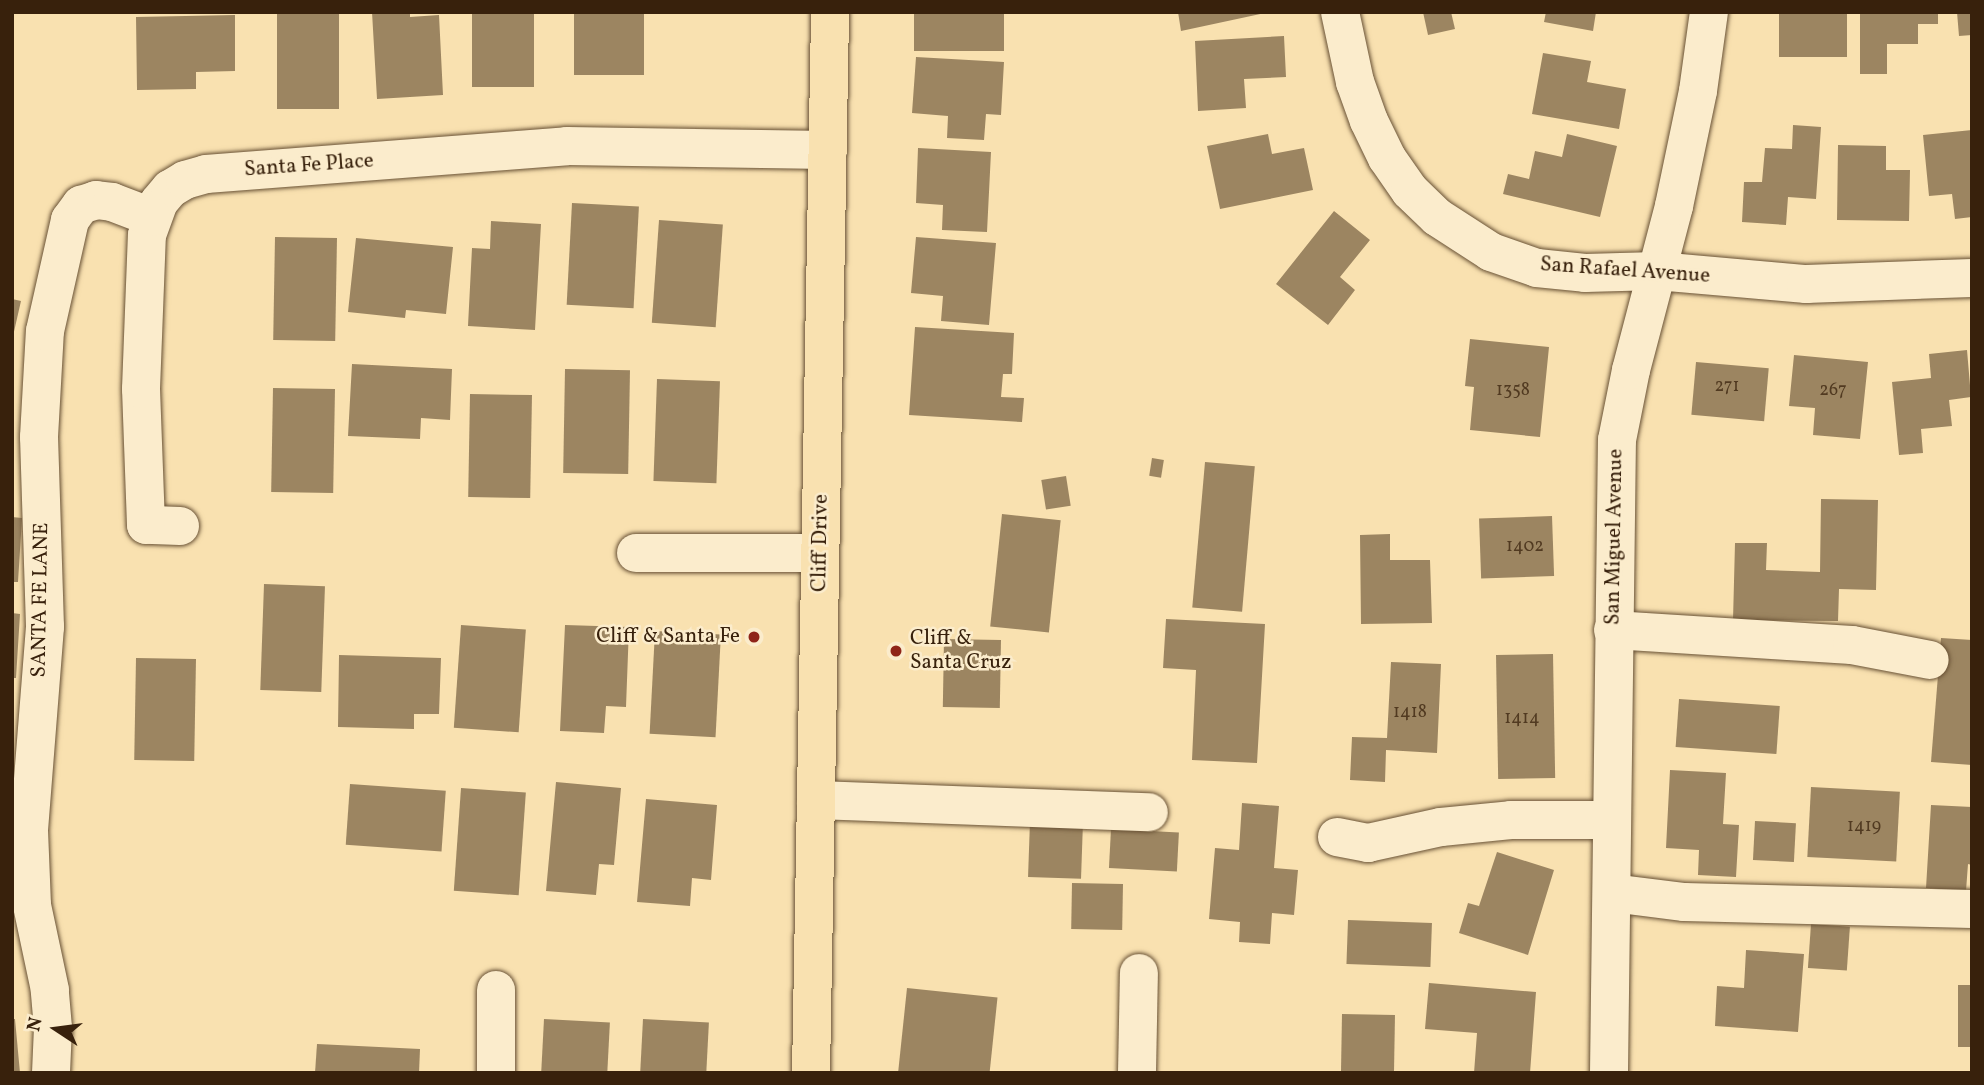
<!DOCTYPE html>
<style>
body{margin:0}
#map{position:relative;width:1984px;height:1085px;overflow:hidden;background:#f9e1b0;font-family:Vollkorn,serif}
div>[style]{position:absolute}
.building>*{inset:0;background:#9c8561;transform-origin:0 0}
.roads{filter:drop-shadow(0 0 2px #685135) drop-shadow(0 0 2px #685135)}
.minor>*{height:38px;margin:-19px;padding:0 19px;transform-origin:19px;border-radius:19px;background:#fbeccc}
.major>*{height:38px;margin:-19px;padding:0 19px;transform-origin:19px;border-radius:19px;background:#f9e1b0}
.dots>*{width:19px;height:19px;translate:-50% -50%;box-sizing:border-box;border:4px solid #fbeccc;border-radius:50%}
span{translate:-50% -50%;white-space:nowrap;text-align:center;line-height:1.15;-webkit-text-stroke:5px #fbeccc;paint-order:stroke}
.number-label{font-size:18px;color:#513a21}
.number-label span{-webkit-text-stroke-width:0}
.street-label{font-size:21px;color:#38210c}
.poi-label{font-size:21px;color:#38210c}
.right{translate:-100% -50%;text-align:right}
.left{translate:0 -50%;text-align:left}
.frame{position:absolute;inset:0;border:14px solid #38210c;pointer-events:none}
.north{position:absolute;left:21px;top:994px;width:70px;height:70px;-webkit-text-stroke:5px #fbeccc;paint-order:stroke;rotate:283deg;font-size:19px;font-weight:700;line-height:28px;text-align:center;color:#38210c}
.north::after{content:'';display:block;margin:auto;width:24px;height:32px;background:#38210c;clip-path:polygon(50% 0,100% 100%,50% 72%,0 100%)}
</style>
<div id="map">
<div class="building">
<div style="left:277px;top:12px;width:62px;height:97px"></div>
<div style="clip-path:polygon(372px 12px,410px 12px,410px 17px,439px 15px,443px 95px,377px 99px)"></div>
<div style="left:472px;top:12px;width:62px;height:75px"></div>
<div style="left:574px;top:12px;width:70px;height:63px"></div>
<div style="left:914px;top:12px;width:90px;height:39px"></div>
<div style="clip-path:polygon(1178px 12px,1264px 12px,1265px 13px,1181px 31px)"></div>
<div style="clip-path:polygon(1423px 12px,1451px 12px,1455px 29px,1428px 35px)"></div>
<div style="clip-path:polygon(1546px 12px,1596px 12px,1593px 31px,1544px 22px)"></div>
<div style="left:1779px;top:12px;width:68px;height:45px"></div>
<div style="clip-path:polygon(1860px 12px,1938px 12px,1938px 24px,1918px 24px,1918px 44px,1887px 44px,1887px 74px,1860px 74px)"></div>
<div style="clip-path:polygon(1957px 12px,1972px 12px,1972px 35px,1959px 36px)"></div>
<div style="clip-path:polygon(235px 15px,235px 71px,196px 72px,196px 89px,137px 90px,136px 17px)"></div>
<div style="clip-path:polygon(1284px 36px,1286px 77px,1244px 79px,1246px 108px,1198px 111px,1195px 41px)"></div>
<div style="clip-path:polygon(1543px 53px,1591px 61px,1587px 82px,1626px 89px,1619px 129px,1532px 114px)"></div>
<div style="clip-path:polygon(916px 57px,1004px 62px,1001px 115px,986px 114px,984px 140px,947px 138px,948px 116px,912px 113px)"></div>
<div style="clip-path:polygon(1793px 125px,1821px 127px,1816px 199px,1788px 197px,1786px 225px,1742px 222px,1744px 182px,1762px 182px,1765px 148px,1792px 149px)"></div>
<div style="clip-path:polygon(1972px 130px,1972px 217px,1955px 219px,1952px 194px,1929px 196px,1923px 135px)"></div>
<div style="clip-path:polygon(1268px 134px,1272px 154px,1304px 148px,1313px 190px,1220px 209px,1207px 146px)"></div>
<div style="clip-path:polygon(1567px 134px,1617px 146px,1600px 217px,1503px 194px,1508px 174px,1529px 179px,1535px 151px,1562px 157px)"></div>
<div style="clip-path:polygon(1838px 145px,1886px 146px,1886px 170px,1910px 170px,1909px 221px,1837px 220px)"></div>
<div style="clip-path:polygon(918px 148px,991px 152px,987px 232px,942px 230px,943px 205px,916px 203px)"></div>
<div style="left:572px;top:203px;width:67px;height:102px;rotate:3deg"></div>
<div style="clip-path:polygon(1334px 211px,1370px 240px,1340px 277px,1355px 290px,1328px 325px,1276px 284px)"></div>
<div style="left:659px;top:220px;width:64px;height:103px;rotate:4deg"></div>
<div style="clip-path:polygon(491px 221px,541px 224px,535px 330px,468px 326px,472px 248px,490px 249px)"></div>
<div style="left:275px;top:237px;width:62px;height:103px;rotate:1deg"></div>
<div style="clip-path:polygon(916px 237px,996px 243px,989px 325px,941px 321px,943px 296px,911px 293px)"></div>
<div style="clip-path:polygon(356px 238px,453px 247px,446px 314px,406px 310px,405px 318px,348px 312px)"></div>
<div style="clip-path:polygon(12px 299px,21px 301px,13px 336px,12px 336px)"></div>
<div style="clip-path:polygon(915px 327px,1014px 333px,1012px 374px,1003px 374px,1001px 397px,1024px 398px,1022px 422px,909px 415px)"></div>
<div style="clip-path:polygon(1470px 339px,1549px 347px,1540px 437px,1470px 430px,1474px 387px,1465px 386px)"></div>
<div style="clip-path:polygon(1967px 350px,1971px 397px,1949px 400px,1952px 426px,1921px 429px,1923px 453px,1899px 455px,1892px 382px,1931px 378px,1929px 354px)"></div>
<div style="clip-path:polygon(1794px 355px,1868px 362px,1860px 439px,1813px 435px,1815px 408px,1789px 406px)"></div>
<div style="left:1696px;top:362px;width:73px;height:53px;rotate:5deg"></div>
<div style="clip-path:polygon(352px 364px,452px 369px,450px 420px,421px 418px,420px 439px,348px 436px)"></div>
<div style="left:565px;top:369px;width:65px;height:104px;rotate:1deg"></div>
<div style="left:657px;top:379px;width:63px;height:102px;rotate:2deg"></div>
<div style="left:273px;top:388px;width:62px;height:104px;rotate:1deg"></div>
<div style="left:470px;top:394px;width:62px;height:103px;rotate:1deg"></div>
<div style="left:1152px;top:458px;width:12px;height:18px;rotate:9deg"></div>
<div style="left:1205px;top:462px;width:50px;height:146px;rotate:5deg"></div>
<div style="left:1066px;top:476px;width:30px;height:25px;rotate:81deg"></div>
<div style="clip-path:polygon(1821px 499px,1878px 500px,1876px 590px,1839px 589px,1838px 621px,1733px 620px,1735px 543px,1767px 543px,1766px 570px,1820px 572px)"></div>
<div style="left:1002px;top:514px;width:59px;height:113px;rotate:6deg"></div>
<div style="left:1552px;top:516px;width:60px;height:73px;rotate:88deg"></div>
<div style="clip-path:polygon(12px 517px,22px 518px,18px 582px,12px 582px)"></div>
<div style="clip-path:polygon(1390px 534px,1390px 560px,1430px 560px,1432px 623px,1361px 624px,1360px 535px)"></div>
<div style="left:264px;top:584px;width:61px;height:106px;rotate:2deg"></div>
<div style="clip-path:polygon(12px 613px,20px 614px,16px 678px,12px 678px)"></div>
<div style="clip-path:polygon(1166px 619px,1265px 624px,1257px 763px,1192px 760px,1196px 670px,1163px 668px)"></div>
<div style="left:461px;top:625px;width:65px;height:103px;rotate:4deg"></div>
<div style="clip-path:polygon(565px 625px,629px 627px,626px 707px,606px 706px,604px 733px,560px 731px)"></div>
<div style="left:655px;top:631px;width:66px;height:103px;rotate:3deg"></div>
<div style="clip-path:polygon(1941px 638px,1972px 640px,1972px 765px,1931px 762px)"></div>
<div style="left:944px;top:639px;width:57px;height:68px;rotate:1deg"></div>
<div style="left:1553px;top:654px;width:124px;height:57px;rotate:89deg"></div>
<div style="clip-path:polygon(339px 655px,441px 658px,439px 714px,414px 714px,414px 729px,338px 727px)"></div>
<div style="left:136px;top:658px;width:60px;height:102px;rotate:1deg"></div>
<div style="clip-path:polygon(1391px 662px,1441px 664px,1437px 753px,1386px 750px,1385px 782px,1350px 780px,1352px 737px,1387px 738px)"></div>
<div style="left:1679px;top:699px;width:101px;height:48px;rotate:4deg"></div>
<div style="clip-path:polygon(1670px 770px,1726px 773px,1723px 824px,1739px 825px,1736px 877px,1698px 875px,1699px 850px,1666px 848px)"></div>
<div style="clip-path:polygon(556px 782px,621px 788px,614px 865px,599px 864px,596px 895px,546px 891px)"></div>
<div style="left:350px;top:784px;width:96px;height:61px;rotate:4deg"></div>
<div style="left:1811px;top:787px;width:89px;height:70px;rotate:3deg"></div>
<div style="left:461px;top:788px;width:65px;height:103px;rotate:4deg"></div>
<div style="clip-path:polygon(646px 799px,717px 805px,711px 880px,692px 878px,690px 906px,637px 902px)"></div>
<div style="clip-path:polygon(1242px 803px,1279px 806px,1274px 868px,1298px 870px,1294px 915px,1272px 913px,1270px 944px,1239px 942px,1240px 922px,1209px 919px,1215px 848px,1239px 850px)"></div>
<div style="clip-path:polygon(1931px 805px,1972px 807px,1972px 865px,1968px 864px,1966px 891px,1926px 888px)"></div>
<div style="left:1030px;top:821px;width:53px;height:56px;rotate:2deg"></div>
<div style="left:1755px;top:821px;width:41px;height:39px;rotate:3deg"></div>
<div style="left:1111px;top:829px;width:68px;height:39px;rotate:3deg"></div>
<div style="clip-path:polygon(1497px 852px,1554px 870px,1528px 955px,1459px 933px,1468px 903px,1479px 906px)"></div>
<div style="left:1072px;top:883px;width:51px;height:46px;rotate:1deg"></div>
<div style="left:1348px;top:920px;width:84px;height:44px;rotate:2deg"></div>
<div style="left:1811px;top:924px;width:39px;height:44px;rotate:4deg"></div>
<div style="clip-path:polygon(1746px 950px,1804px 954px,1798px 1032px,1715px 1026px,1717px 986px,1744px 988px)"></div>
<div style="clip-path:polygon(1429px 983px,1536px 992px,1530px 1073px,1474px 1073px,1477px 1033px,1425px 1029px)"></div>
<div style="left:1958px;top:985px;width:14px;height:62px"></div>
<div style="left:907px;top:988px;width:91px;height:85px;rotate:6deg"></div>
<div style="left:1342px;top:1014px;width:53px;height:59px;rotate:1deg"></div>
<div style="clip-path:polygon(12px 1019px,15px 1019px,20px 1073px,12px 1073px)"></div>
<div style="left:544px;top:1019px;width:66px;height:54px;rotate:3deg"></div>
<div style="left:643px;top:1019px;width:66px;height:54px;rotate:3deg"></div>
<div style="clip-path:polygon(317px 1044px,420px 1049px,419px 1073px,315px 1073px)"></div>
</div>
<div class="roads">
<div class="minor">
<div style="left:1340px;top:12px;width:72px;rotate:77.9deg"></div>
<div style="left:1355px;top:82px;width:41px;rotate:70.3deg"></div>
<div style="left:1369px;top:121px;width:41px;rotate:64.1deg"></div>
<div style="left:1387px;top:158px;width:40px;rotate:55.1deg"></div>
<div style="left:1410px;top:191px;width:37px;rotate:44deg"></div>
<div style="left:1437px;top:217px;width:64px;rotate:32.9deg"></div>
<div style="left:1491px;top:252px;width:49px;rotate:19.2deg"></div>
<div style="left:1537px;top:268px;width:48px;rotate:5.9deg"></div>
<div style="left:1585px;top:273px;width:72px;rotate:-1.6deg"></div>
<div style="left:1657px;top:271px;width:150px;rotate:5deg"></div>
<div style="left:1806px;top:284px;width:166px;rotate:-2.1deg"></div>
<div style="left:180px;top:526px;width:34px;rotate:-178deg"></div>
<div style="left:146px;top:525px;width:136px;rotate:-92.1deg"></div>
<div style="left:141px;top:389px;width:154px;rotate:-87.8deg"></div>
<div style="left:147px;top:235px;width:35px;rotate:-70deg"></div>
<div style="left:159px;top:202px;width:17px;rotate:-50deg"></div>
<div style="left:170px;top:189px;width:17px;rotate:-31deg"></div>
<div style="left:185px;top:180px;width:22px;rotate:-16deg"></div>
<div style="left:206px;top:174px;width:362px;rotate:-4.4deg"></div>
<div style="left:567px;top:146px;width:261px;rotate:0.9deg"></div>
<div style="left:636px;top:553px;width:184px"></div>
<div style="left:1613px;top:630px;width:239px;rotate:3.6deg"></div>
<div style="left:1852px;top:645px;width:79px;rotate:10.9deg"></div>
<div style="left:816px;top:800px;width:333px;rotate:2.1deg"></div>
<div style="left:1337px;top:837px;width:32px;rotate:11deg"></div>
<div style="left:1368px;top:843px;width:75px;rotate:-12.4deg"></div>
<div style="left:1441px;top:827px;width:70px;rotate:-5.7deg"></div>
<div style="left:1511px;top:820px;width:101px"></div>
<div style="left:1612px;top:893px;width:73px;rotate:7.1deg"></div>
<div style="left:1684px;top:902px;width:288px;rotate:1.4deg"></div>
<div style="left:496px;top:990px;width:83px;rotate:90deg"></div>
<div style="left:51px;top:1073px;width:45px;rotate:-87.5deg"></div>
<div style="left:53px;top:1028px;width:38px;rotate:-95deg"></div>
<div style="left:50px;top:990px;width:87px;rotate:-102deg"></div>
<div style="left:32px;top:905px;width:75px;rotate:-92.3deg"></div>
<div style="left:29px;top:830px;width:204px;rotate:-85.5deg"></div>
<div style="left:45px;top:627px;width:190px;rotate:-91.8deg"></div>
<div style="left:39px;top:437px;width:106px;rotate:-86.8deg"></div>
<div style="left:45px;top:331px;width:114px;rotate:-77.3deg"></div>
<div style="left:70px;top:220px;width:19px;rotate:-54deg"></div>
<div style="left:81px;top:205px;width:16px;rotate:-18deg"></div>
<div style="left:96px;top:200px;width:16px;rotate:7deg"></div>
<div style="left:112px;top:202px;width:42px;rotate:21deg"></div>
<div style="left:1137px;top:1073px;width:100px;rotate:-88.9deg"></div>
<div style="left:1609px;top:1073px;width:633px;rotate:-89.28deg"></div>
<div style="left:1617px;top:440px;width:71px;rotate:-78.7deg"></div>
<div style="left:1631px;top:370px;width:170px;rotate:-75.3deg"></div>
<div style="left:1674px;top:206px;width:117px;rotate:-78.2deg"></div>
<div style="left:1698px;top:91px;width:80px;rotate:-82.1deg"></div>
</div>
<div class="major">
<div style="left:811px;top:1073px;width:1061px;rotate:-88.97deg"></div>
</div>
</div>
<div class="dots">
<div style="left:754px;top:637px;background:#8f2418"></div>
<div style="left:896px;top:651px;background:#8f2418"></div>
</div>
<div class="number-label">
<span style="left:1727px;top:387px">271</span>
<span style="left:1513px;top:391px">1358</span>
<span style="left:1833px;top:391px">267</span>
<span style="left:1525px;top:547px">1402</span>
<span style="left:1410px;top:713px">1418</span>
<span style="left:1522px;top:719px">1414</span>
<span style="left:1864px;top:827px">1419</span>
</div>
<div class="street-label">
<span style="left:309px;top:166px;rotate:-4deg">Santa Fe Place</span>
<span style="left:1625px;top:271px;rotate:4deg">San Rafael Avenue</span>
<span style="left:1615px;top:537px;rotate:-89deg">San Miguel Avenue</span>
<span style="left:821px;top:543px;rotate:-89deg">Cliff Drive</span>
<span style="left:41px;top:600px;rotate:-89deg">SANTA FE LANE</span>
</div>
<div class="poi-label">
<span class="right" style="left:740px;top:637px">Cliff &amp; Santa Fe</span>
<span class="left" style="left:910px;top:651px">Cliff &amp;<br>Santa Cruz</span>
</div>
<div class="frame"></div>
<div class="north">N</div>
</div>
